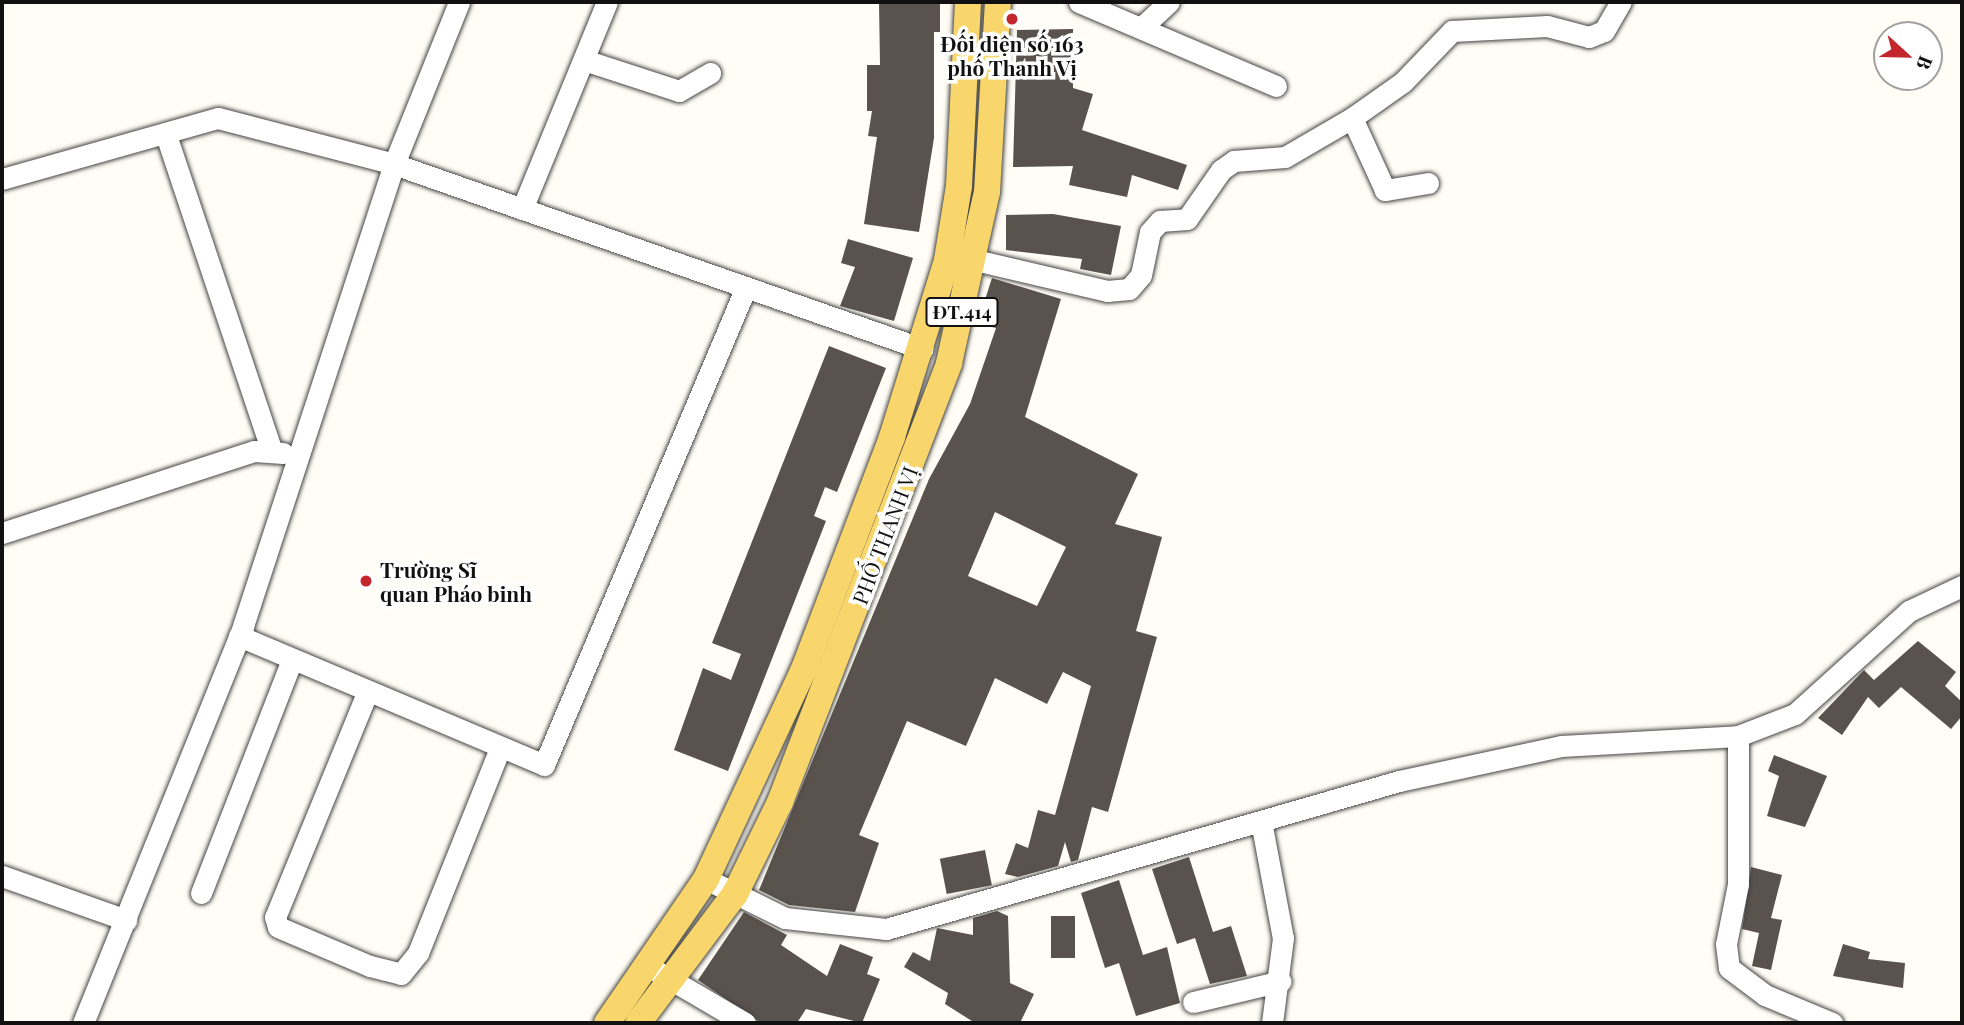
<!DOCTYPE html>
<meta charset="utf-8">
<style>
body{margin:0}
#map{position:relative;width:1964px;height:1025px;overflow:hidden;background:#fffdf5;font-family:"Playfair Display",serif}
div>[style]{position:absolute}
.building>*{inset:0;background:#5a524d;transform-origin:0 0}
.roads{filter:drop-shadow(0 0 2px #444) drop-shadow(0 0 2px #444)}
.minor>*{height:21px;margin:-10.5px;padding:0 10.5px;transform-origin:10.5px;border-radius:10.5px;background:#fff}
.major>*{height:26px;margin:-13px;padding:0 13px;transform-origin:13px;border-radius:13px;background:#f9d66b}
.dots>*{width:19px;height:19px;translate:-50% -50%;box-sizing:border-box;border:4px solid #fff;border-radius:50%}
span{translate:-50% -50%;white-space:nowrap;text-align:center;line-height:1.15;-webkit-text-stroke:7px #fff;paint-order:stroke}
.shield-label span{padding:2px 5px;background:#fff;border:2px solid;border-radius:5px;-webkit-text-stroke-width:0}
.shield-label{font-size:19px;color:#111;font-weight:700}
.poi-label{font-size:21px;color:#111;font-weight:700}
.left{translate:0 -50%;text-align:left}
.street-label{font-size:21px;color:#111}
.frame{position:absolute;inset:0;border:4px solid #111;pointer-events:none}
.north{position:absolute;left:1873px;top:21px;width:70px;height:70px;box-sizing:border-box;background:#fff;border:2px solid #a0a0a0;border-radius:50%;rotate:112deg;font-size:19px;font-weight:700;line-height:28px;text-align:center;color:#111}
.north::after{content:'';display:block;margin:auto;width:24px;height:32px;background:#c4262e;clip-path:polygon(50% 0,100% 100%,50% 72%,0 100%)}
</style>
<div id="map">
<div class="building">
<div style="clip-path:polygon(879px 2px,940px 2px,940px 32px,934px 32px,934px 138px,919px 232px,864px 224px,877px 137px,868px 136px,872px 111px,867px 111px,867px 65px,880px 65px)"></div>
<div style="clip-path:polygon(1073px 29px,1073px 88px,1093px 94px,1082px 130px,1187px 165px,1178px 190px,1132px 175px,1127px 197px,1069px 185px,1073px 166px,1013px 167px,1017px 30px)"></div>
<div style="clip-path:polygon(1053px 214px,1121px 226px,1111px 275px,1080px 269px,1082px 259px,1006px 250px,1006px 215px)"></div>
<div style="clip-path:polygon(848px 239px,913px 258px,894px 321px,840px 306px,855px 267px,841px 263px)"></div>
<div style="clip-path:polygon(evenodd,992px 278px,1061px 299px,1025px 417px,1138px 474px,1115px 524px,1162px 537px,1136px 631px,1157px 637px,1108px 812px,1092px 807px,1078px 860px,1071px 862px,1065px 842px,1058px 866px,1018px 877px,1005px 874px,1016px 843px,1028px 848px,1038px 810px,1055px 815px,1091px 686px,1063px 672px,1047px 704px,995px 678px,966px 746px,907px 721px,859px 835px,879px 843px,855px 912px,789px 905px,759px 890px,929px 479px,970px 404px,996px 328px,988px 326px,991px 315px,981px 312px,992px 278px,995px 512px,1066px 547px,1037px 606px,968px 576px,995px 512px)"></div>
<div style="clip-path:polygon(829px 346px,886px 368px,837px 492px,825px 487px,814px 516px,826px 521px,728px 771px,674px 750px,703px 668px,731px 680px,741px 654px,712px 643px)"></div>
<div style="clip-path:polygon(1918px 641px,1956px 672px,1945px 686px,1962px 702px,1962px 716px,1951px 729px,1901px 687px,1879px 708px,1868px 697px,1842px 735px,1818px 718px,1864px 670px,1874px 680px)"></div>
<div style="clip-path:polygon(1774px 755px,1827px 776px,1805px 827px,1767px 816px,1779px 776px,1768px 771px)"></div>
<div style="left:985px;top:850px;width:36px;height:46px;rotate:79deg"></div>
<div style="clip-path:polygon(1189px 857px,1213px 932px,1231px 926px,1247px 976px,1210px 984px,1195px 938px,1177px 944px,1152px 869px)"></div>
<div style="clip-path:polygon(1751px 867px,1782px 875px,1771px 918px,1782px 920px,1771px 970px,1752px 966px,1759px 933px,1742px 929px)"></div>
<div style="clip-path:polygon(1119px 880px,1143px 955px,1167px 947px,1180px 1003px,1136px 1016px,1119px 963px,1105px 968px,1081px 893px)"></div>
<div style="clip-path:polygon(997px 911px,1008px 916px,1010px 983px,1034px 994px,1020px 1023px,975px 1023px,945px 1004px,948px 993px,904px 967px,913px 952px,930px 961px,937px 928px,973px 935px,973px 918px)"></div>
<div style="clip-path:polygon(744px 912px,787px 935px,781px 945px,827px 976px,840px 944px,873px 957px,867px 974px,880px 979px,862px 1023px,806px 1009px,797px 1023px,761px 1023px,698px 980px)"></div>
<div style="left:1051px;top:916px;width:24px;height:42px"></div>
<div style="clip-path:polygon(1843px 944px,1870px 952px,1868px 959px,1905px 963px,1903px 988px,1833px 976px)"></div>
</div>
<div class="roads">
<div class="minor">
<div style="left:1079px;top:2px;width:214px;rotate:23.1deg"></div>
<div style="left:1141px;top:28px;width:38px;rotate:-43deg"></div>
<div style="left:584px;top:60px;width:100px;rotate:18.1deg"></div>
<div style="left:679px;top:91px;width:36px;rotate:-30deg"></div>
<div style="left:166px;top:135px;width:331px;rotate:71.5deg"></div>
<div style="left:2px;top:179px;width:224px;rotate:-15.8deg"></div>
<div style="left:218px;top:118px;width:182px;rotate:14.6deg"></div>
<div style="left:394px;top:164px;width:560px;rotate:19.28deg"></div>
<div style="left:1428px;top:183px;width:44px;rotate:170.8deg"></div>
<div style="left:1385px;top:190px;width:79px;rotate:-114.6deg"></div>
<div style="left:1352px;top:118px;width:62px;rotate:-35.2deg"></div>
<div style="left:1403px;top:82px;width:71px;rotate:-46.1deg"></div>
<div style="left:1452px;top:31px;width:95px;rotate:-3deg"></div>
<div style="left:1547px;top:26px;width:43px;rotate:14.7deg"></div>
<div style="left:1589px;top:37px;width:16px;rotate:-22deg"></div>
<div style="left:1604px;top:31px;width:34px;rotate:-60deg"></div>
<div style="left:522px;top:209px;width:224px;rotate:-67.7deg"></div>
<div style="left:975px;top:260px;width:136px;rotate:13.2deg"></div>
<div style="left:1107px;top:291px;width:22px;rotate:-5deg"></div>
<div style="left:1129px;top:289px;width:18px;rotate:-49deg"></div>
<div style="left:1141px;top:275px;width:44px;rotate:-78.2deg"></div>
<div style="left:1150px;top:232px;width:15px;rotate:-48deg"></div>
<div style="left:1160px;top:221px;width:27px;rotate:-4deg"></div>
<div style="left:1187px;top:219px;width:60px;rotate:-55.2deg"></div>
<div style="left:1221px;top:170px;width:16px;rotate:-35deg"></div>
<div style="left:1234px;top:161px;width:51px;rotate:-4.5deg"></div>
<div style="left:1285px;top:157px;width:78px;rotate:-30.2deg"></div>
<div style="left:2px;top:533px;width:265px;rotate:-18deg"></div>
<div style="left:254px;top:451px;width:29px;rotate:4deg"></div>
<div style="left:239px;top:636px;width:331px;rotate:22.9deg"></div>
<div style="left:544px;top:765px;width:519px;rotate:-67.09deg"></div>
<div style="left:367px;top:693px;width:242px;rotate:112.3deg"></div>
<div style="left:275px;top:917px;width:10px;rotate:73deg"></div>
<div style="left:278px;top:927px;width:100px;rotate:23deg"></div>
<div style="left:370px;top:966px;width:32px;rotate:14deg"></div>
<div style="left:401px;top:974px;width:27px;rotate:-51deg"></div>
<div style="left:418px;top:953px;width:221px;rotate:-68.2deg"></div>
<div style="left:1738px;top:736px;width:148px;rotate:90deg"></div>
<div style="left:1738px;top:884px;width:61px;rotate:101.3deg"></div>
<div style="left:1726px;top:944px;width:24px;rotate:83deg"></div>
<div style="left:1729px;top:968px;width:45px;rotate:36.9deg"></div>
<div style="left:1765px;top:995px;width:73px;rotate:22.7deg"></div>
<div style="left:1261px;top:821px;width:119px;rotate:79.4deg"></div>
<div style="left:1283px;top:938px;width:86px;rotate:97.4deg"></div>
<div style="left:2px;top:876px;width:132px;rotate:19.5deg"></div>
<div style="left:706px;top:879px;width:88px;rotate:26.3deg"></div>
<div style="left:785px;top:918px;width:102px;rotate:6.2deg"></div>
<div style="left:886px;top:929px;width:534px;rotate:-16.09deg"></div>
<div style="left:1399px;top:781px;width:166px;rotate:-12.2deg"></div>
<div style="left:1561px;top:746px;width:177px;rotate:-3.2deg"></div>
<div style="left:1738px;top:736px;width:61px;rotate:-21.1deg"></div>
<div style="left:1795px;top:714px;width:154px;rotate:-42.1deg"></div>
<div style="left:1909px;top:611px;width:59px;rotate:-25.3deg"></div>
<div style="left:201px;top:893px;width:250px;rotate:-68.7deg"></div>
<div style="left:658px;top:972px;width:101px;rotate:30.4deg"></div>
<div style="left:1193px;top:1002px;width:90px;rotate:-13.4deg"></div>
<div style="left:83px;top:1023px;width:428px;rotate:-68deg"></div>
<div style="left:243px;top:626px;width:486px;rotate:-71.9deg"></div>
<div style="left:394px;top:164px;width:175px;rotate:-68.1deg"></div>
</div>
<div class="major">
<div style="left:607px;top:1023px;width:175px;rotate:-55.5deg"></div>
<div style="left:706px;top:879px;width:232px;rotate:-65deg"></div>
<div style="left:804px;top:669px;width:248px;rotate:-69.2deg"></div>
<div style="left:892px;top:437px;width:185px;rotate:-72.7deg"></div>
<div style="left:947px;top:260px;width:75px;rotate:-80.8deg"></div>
<div style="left:959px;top:186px;width:184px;rotate:-87.2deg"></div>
<div style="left:638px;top:1023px;width:161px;rotate:-53.1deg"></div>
<div style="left:735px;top:894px;width:102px;rotate:-63.9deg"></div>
<div style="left:780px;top:802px;width:470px;rotate:-68.9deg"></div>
<div style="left:949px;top:363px;width:175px;rotate:-77.5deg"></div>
<div style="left:987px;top:192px;width:190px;rotate:-86.7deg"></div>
</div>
</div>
<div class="dots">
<div style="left:1012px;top:19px;background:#c4262e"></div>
<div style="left:366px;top:581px;background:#c4262e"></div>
</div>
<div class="shield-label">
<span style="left:962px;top:312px">ĐT.414</span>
</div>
<div class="poi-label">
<span style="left:1012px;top:55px">Đối diện số 163<br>phố Thanh Vị</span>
<span class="left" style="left:380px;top:581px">Trường Sĩ<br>quan Pháo binh</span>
</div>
<div class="street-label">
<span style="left:884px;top:535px;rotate:-69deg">PHỐ THANH VỊ</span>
</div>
<div class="frame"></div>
<div class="north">B</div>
</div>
